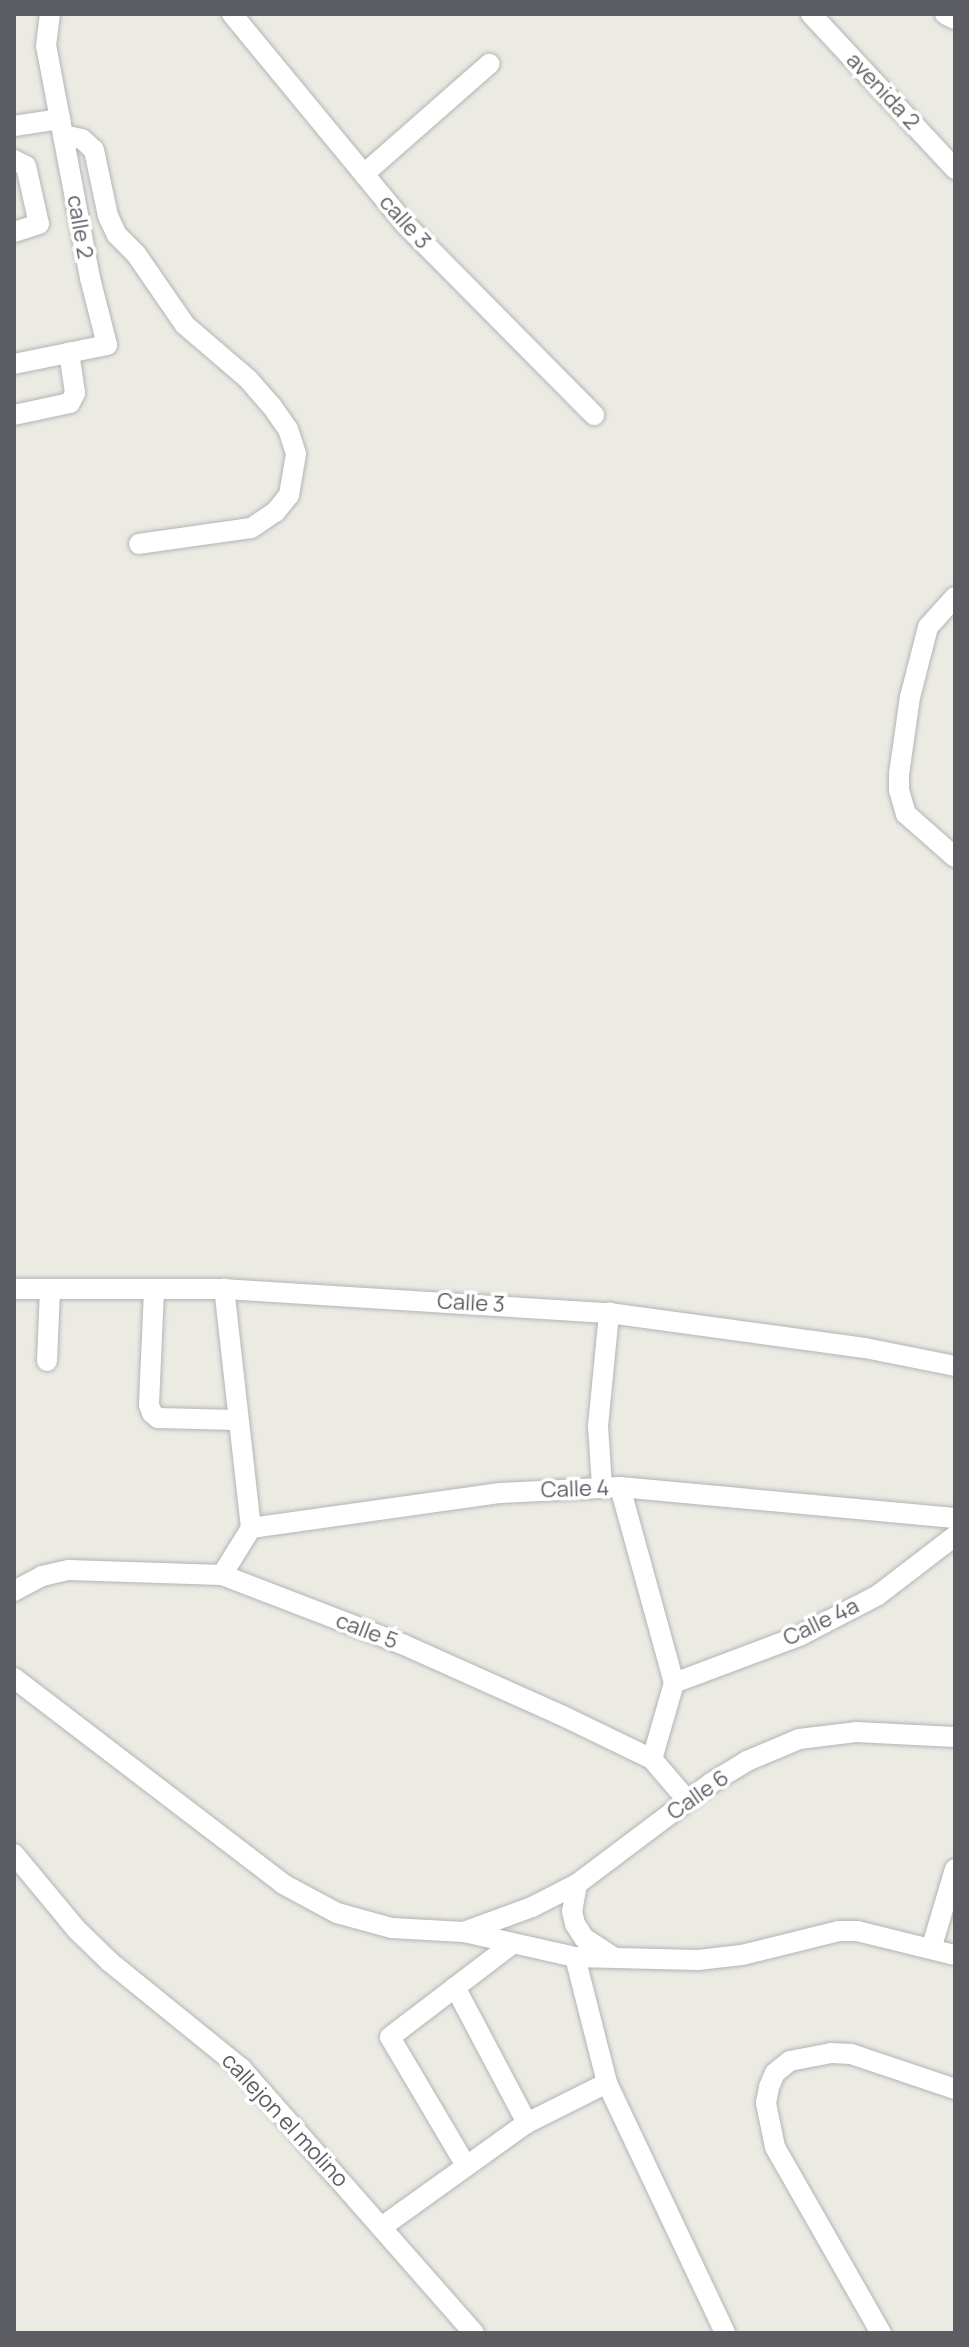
<!DOCTYPE html>
<style>
body{margin:0}
#map{position:relative;width:969px;height:2347px;overflow:hidden;background:#ecebe3;font-family:Manrope,sans-serif}
div>[style]{position:absolute}
.roads{filter:drop-shadow(0 0 2px #b3b4b8) drop-shadow(0 0 2px #b3b4b8)}
.minor>*{height:20px;margin:-10px;padding:0 10px;transform-origin:10px;border-radius:10px;background:#fff}
span{translate:-50% -50%;white-space:nowrap;text-align:center;line-height:1.15;-webkit-text-stroke:7px #fff;paint-order:stroke}
.street-label{font-size:22px;color:#5b5d62}
.frame{position:absolute;inset:0;border:16px solid #5b5d62;pointer-events:none}
</style>
<div id="map">
<div class="roads">
<div class="minor">
<div style="left:232px;top:14px;width:272px;rotate:50.5deg"></div>
<div style="left:405px;top:224px;width:269px;rotate:45.3deg"></div>
<div style="left:811px;top:14px;width:212px;rotate:47.1deg"></div>
<div style="left:945px;top:14px;width:11px;rotate:27deg"></div>
<div style="left:14px;top:126px;width:47px;rotate:-8.7deg"></div>
<div style="left:63px;top:135px;width:19px;rotate:12deg"></div>
<div style="left:82px;top:139px;width:16px;rotate:43deg"></div>
<div style="left:94px;top:150px;width:67px;rotate:78deg"></div>
<div style="left:108px;top:216px;width:21px;rotate:65deg"></div>
<div style="left:117px;top:235px;width:27px;rotate:45deg"></div>
<div style="left:136px;top:254px;width:86px;rotate:55.4deg"></div>
<div style="left:185px;top:325px;width:83px;rotate:40.6deg"></div>
<div style="left:248px;top:379px;width:35px;rotate:49deg"></div>
<div style="left:271px;top:405px;width:29px;rotate:55deg"></div>
<div style="left:288px;top:429px;width:26px;rotate:72deg"></div>
<div style="left:296px;top:454px;width:42px;rotate:99.7deg"></div>
<div style="left:289px;top:495px;width:22px;rotate:129deg"></div>
<div style="left:275px;top:512px;width:29px;rotate:146deg"></div>
<div style="left:251px;top:528px;width:113px;rotate:171.9deg"></div>
<div style="left:14px;top:160px;width:13px;rotate:27deg"></div>
<div style="left:26px;top:166px;width:59px;rotate:77.4deg"></div>
<div style="left:39px;top:224px;width:26px;rotate:162deg"></div>
<div style="left:364px;top:174px;width:167px;rotate:-41.3deg"></div>
<div style="left:14px;top:364px;width:95px;rotate:-11.5deg"></div>
<div style="left:107px;top:345px;width:69px;rotate:-104.2deg"></div>
<div style="left:90px;top:278px;width:236px;rotate:-100.7deg"></div>
<div style="left:46px;top:46px;width:32px;rotate:-83deg"></div>
<div style="left:14px;top:415px;width:57px;rotate:-12.1deg"></div>
<div style="left:70px;top:403px;width:11px;rotate:-63deg"></div>
<div style="left:75px;top:393px;width:41px;rotate:-98.3deg"></div>
<div style="left:955px;top:597px;width:40px;rotate:132deg"></div>
<div style="left:928px;top:627px;width:72px;rotate:104.4deg"></div>
<div style="left:910px;top:697px;width:78px;rotate:98.1deg"></div>
<div style="left:899px;top:774px;width:16px;rotate:90deg"></div>
<div style="left:899px;top:790px;width:25px;rotate:74deg"></div>
<div style="left:906px;top:814px;width:65px;rotate:41.3deg"></div>
<div style="left:14px;top:1289px;width:210px"></div>
<div style="left:154px;top:1290px;width:115px;rotate:92.5deg"></div>
<div style="left:149px;top:1405px;width:9px;rotate:69deg"></div>
<div style="left:152px;top:1413px;width:8px;rotate:40deg"></div>
<div style="left:158px;top:1418px;width:78px;rotate:1.5deg"></div>
<div style="left:47px;top:1361px;width:71px;rotate:-87.6deg"></div>
<div style="left:602px;top:1486px;width:60px;rotate:-93.8deg"></div>
<div style="left:598px;top:1426px;width:114px;rotate:-84.4deg"></div>
<div style="left:620px;top:1487px;width:203px;rotate:74.6deg"></div>
<div style="left:674px;top:1683px;width:79px;rotate:106.1deg"></div>
<div style="left:251px;top:1528px;width:241px;rotate:-96.4deg"></div>
<div style="left:224px;top:1289px;width:386px;rotate:3.6deg"></div>
<div style="left:609px;top:1313px;width:258px;rotate:7.8deg"></div>
<div style="left:865px;top:1348px;width:92px;rotate:11.3deg"></div>
<div style="left:222px;top:1575px;width:55px;rotate:-58.3deg"></div>
<div style="left:251px;top:1528px;width:252px;rotate:-8deg"></div>
<div style="left:501px;top:1493px;width:119px;rotate:-2.9deg"></div>
<div style="left:620px;top:1487px;width:336px;rotate:5.3deg"></div>
<div style="left:14px;top:1591px;width:32px;rotate:-28deg"></div>
<div style="left:42px;top:1576px;width:28px;rotate:-13deg"></div>
<div style="left:69px;top:1570px;width:153px;rotate:1.9deg"></div>
<div style="left:222px;top:1575px;width:193px;rotate:21deg"></div>
<div style="left:402px;top:1644px;width:174px;rotate:24.1deg"></div>
<div style="left:561px;top:1715px;width:101px;rotate:25.8deg"></div>
<div style="left:652px;top:1759px;width:54px;rotate:49.5deg"></div>
<div style="left:14px;top:1678px;width:339px;rotate:37.4deg"></div>
<div style="left:283px;top:1884px;width:61px;rotate:28.2deg"></div>
<div style="left:337px;top:1913px;width:57px;rotate:15.3deg"></div>
<div style="left:392px;top:1928px;width:72px;rotate:3.2deg"></div>
<div style="left:464px;top:1932px;width:114px;rotate:12.7deg"></div>
<div style="left:575px;top:1957px;width:123px;rotate:1.4deg"></div>
<div style="left:698px;top:1960px;width:44px;rotate:-6.5deg"></div>
<div style="left:742px;top:1955px;width:100px;rotate:-13.9deg"></div>
<div style="left:839px;top:1931px;width:18px"></div>
<div style="left:857px;top:1931px;width:101px;rotate:13.8deg"></div>
<div style="left:674px;top:1683px;width:134px;rotate:-20.6deg"></div>
<div style="left:799px;top:1636px;width:89px;rotate:-27.4deg"></div>
<div style="left:878px;top:1595px;width:97px;rotate:-37.5deg"></div>
<div style="left:14px;top:1854px;width:97px;rotate:50.4deg"></div>
<div style="left:76px;top:1929px;width:47px;rotate:44.1deg"></div>
<div style="left:110px;top:1962px;width:169px;rotate:39deg"></div>
<div style="left:241px;top:2068px;width:353px;rotate:48.7deg"></div>
<div style="left:577px;top:1884px;width:27px;rotate:100deg"></div>
<div style="left:572px;top:1911px;width:13px;rotate:77deg"></div>
<div style="left:575px;top:1924px;width:17px;rotate:57deg"></div>
<div style="left:584px;top:1938px;width:35px;rotate:33deg"></div>
<div style="left:464px;top:1932px;width:72px;rotate:-20.2deg"></div>
<div style="left:532px;top:1907px;width:51px;rotate:-27.1deg"></div>
<div style="left:577px;top:1884px;width:168px;rotate:-37deg"></div>
<div style="left:711px;top:1783px;width:42px;rotate:-31.4deg"></div>
<div style="left:747px;top:1761px;width:56px;rotate:-22.9deg"></div>
<div style="left:799px;top:1739px;width:57px;rotate:-7deg"></div>
<div style="left:856px;top:1732px;width:99px;rotate:2.9deg"></div>
<div style="left:932px;top:1946px;width:80px;rotate:-73.4deg"></div>
<div style="left:575px;top:1957px;width:130px;rotate:75.7deg"></div>
<div style="left:607px;top:2083px;width:276px;rotate:64.7deg"></div>
<div style="left:455px;top:1987px;width:154px;rotate:62.1deg"></div>
<div style="left:465px;top:2164px;width:147px;rotate:-120.6deg"></div>
<div style="left:390px;top:2037px;width:153px;rotate:-37.3deg"></div>
<div style="left:383px;top:2226px;width:177px;rotate:-35.6deg"></div>
<div style="left:527px;top:2123px;width:89px;rotate:-26.6deg"></div>
<div style="left:881px;top:2333px;width:214px;rotate:-119.7deg"></div>
<div style="left:775px;top:2147px;width:45px;rotate:-101.6deg"></div>
<div style="left:766px;top:2103px;width:16px;rotate:-79deg"></div>
<div style="left:769px;top:2087px;width:15px;rotate:-67deg"></div>
<div style="left:775px;top:2073px;width:19px;rotate:-39deg"></div>
<div style="left:790px;top:2061px;width:42px;rotate:-11deg"></div>
<div style="left:831px;top:2053px;width:20px;rotate:3deg"></div>
<div style="left:851px;top:2054px;width:110px;rotate:18.6deg"></div>
</div>
</div>
<div class="street-label">
<span style="left:883px;top:91px;rotate:47deg">avenida 2</span>
<span style="left:405px;top:222px;rotate:48deg">calle 3</span>
<span style="left:80px;top:227px;rotate:80deg">calle 2</span>
<span style="left:471px;top:1303px;rotate:3deg">Calle 3</span>
<span style="left:575px;top:1489px;rotate:-2deg">Calle 4</span>
<span style="left:821px;top:1622px;rotate:-26deg">Calle 4a</span>
<span style="left:367px;top:1631px;rotate:21deg">calle 5</span>
<span style="left:698px;top:1795px;rotate:-35deg">Calle 6</span>
<span style="left:285px;top:2120px;rotate:47deg">callejon el molino</span>
</div>
<div class="frame"></div>
</div>
